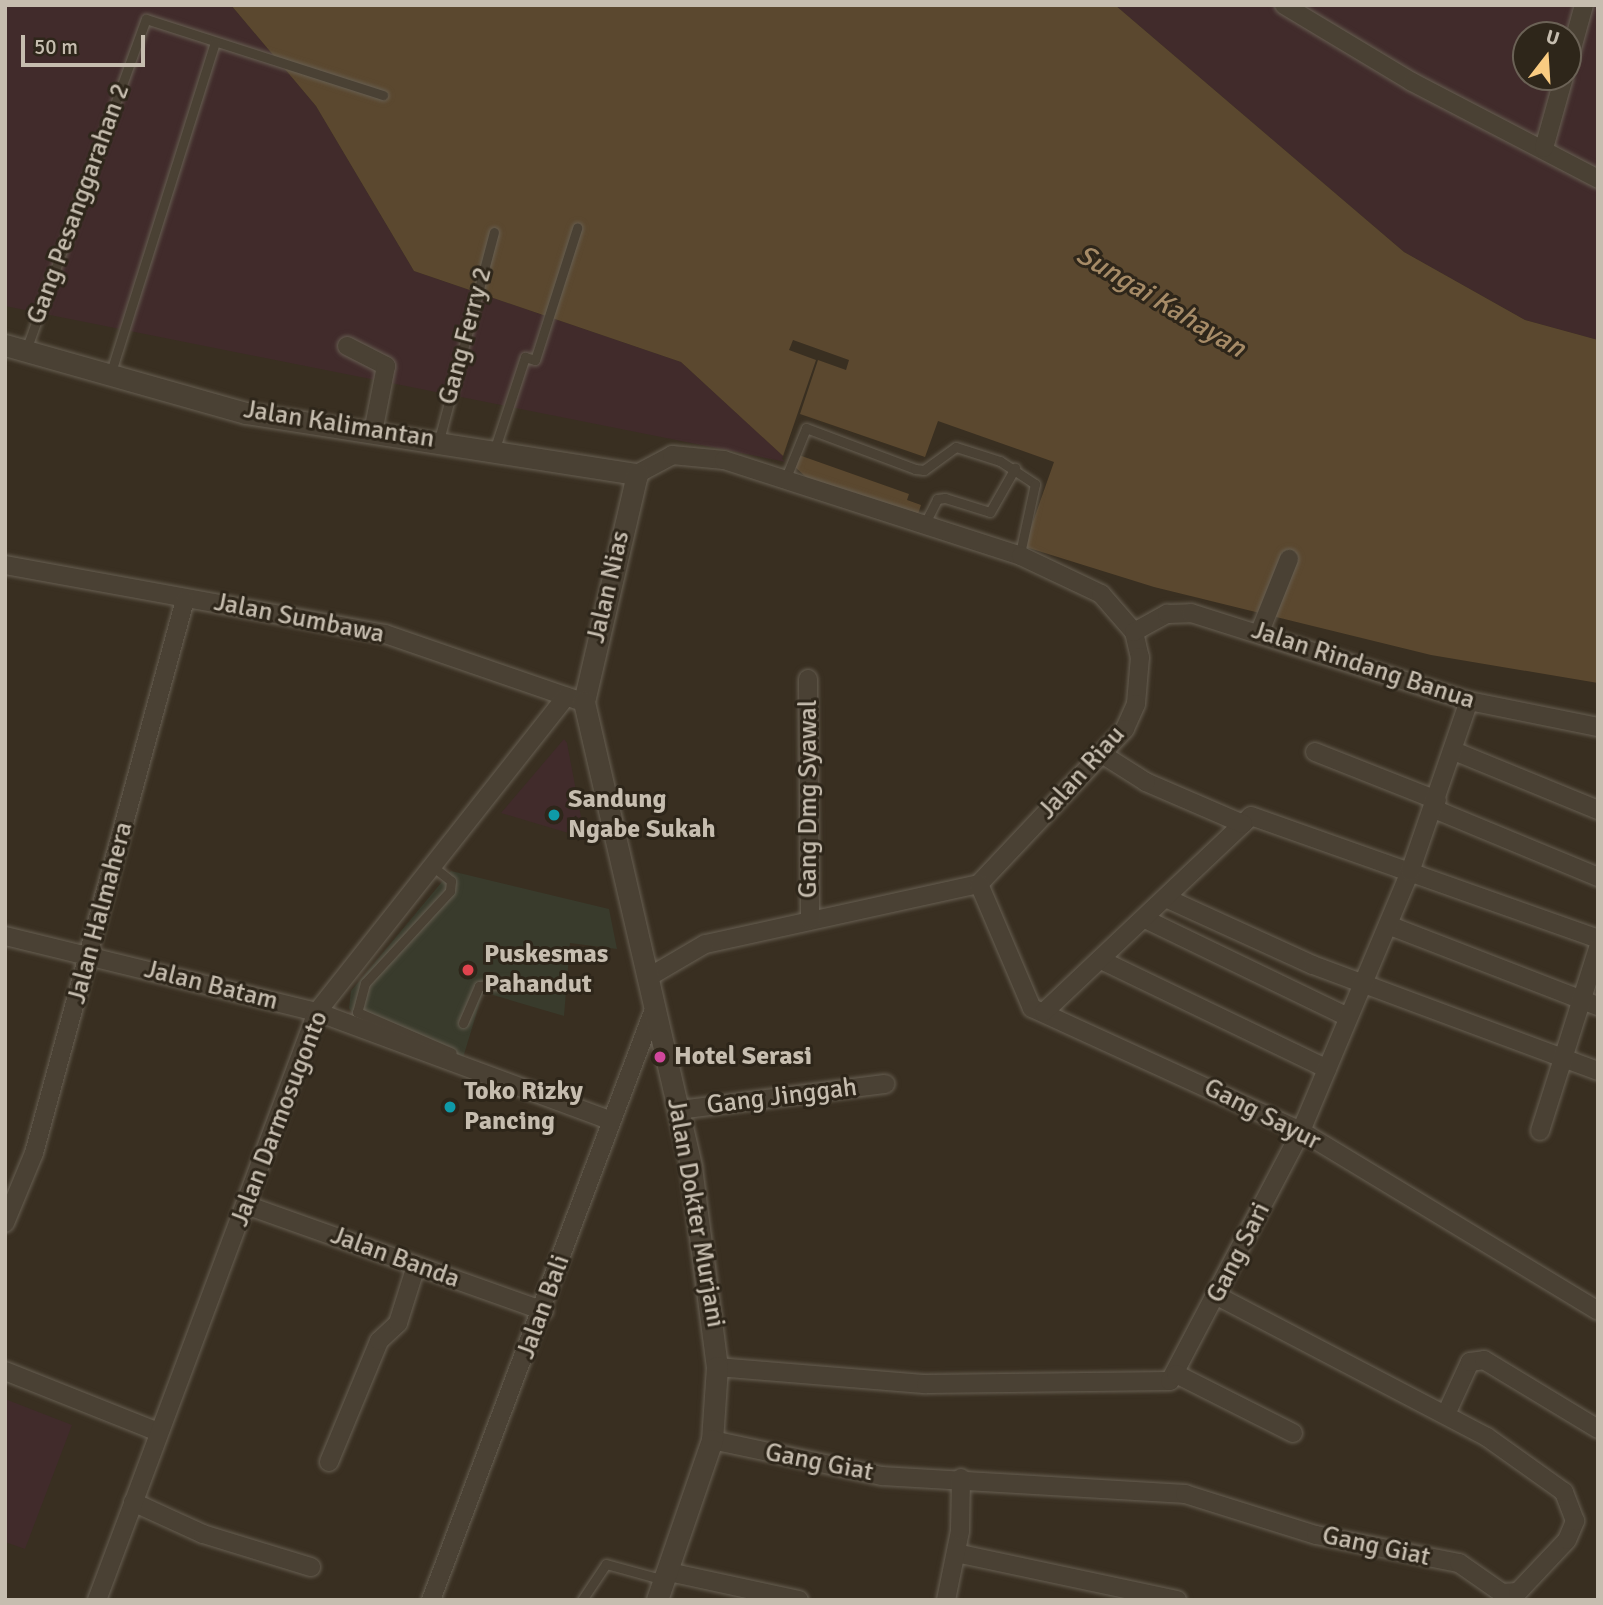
<!DOCTYPE html>
<style>
body{margin:0}
#map{position:relative;width:1603px;height:1605px;overflow:hidden;background:#392f21;font-family:Signika,sans-serif}
div>[style]{position:absolute}
.medical>*{inset:0;background:#393b2c}
.green>*{inset:0;background:#412b2b}
.water>*{inset:0;background:#5b482f}
.pier>*{inset:0;background:#392f21}
.roads{filter:drop-shadow(0 0 2px #675f52) drop-shadow(0 0 2px #675f52)}
.service>*{height:9px;margin:-4.5px;padding:0 4.5px;transform-origin:4.5px;border-radius:4.5px;background:#4a4134}
.minor>*{height:18px;margin:-9px;padding:0 9px;transform-origin:9px;border-radius:9px;background:#4a4134}
.tertiary>*{height:21px;margin:-10.5px;padding:0 10.5px;transform-origin:10.5px;border-radius:10.5px;background:#4a4134}
.dots>*{width:19px;height:19px;translate:-50% -50%;box-sizing:border-box;border:4px solid #2e261a;border-radius:50%}
span{translate:-50% -50%;white-space:nowrap;text-align:center;line-height:1.15;-webkit-text-stroke:6px #2e261a;paint-order:stroke}
.street-label{font-size:26px;color:#c6bdaf}
.poi-label{font-size:26px;color:#c6bdaf;font-weight:700}
.left{translate:0 -50%;text-align:left}
.water-label{font-size:28px;color:#a68b67;font-style:italic}
.frame{position:absolute;inset:0;border:7px solid #c6bdaf;pointer-events:none}
.north{position:absolute;left:1512px;top:21px;width:70px;height:70px;box-sizing:border-box;background:#2e261a;border:2px solid #6b6256;border-radius:50%;rotate:17deg;font-size:19px;font-weight:700;line-height:28px;text-align:center;color:#c6bdaf}
.north::after{content:'';display:block;margin:auto;width:24px;height:32px;background:#f9cb81;clip-path:polygon(50% 0,100% 100%,50% 72%,0 100%)}
.scale{position:absolute;left:21px;top:35px;width:124px;height:32px;box-sizing:border-box;border:4px solid #c6bdaf;border-top:0;padding-left:9px;font-size:21px;line-height:24px;white-space:nowrap;color:#c6bdaf;-webkit-text-stroke:5px #2e261a;paint-order:stroke}
</style>
<div id="map">
<div class="medical">
<div style="clip-path:polygon(451px 871px,609px 909px,617px 949px,570px 943px,564px 1016px,483px 992px,462px 1061px,359px 1022px,349px 1008px,351px 991px)"></div>
</div>
<div class="green">
<div style="clip-path:polygon(5px 5px,231px 5px,316px 106px,414px 271px,681px 362px,791px 463px,5px 306px)"></div>
<div style="clip-path:polygon(evenodd,1115px 5px,1598px 5px,1598px 340px,1525px 320px,1404px 252px,1115px 5px,1526px 35px,1568px 35px,1568px 77px,1526px 77px,1526px 35px)"></div>
<div style="clip-path:polygon(564px 739px,567px 743px,585px 838px,501px 813px)"></div>
<div style="clip-path:polygon(5px 1399px,72px 1425px,25px 1549px,5px 1542px)"></div>
</div>
<div class="water">
<div style="clip-path:polygon(231px 5px,1115px 5px,1404px 252px,1525px 320px,1598px 340px,1598px 683px,1431px 655px,1154px 587px,808px 479px,681px 362px,414px 271px,316px 106px)"></div>
</div>
<div class="pier">
<div style="clip-path:polygon(793px 340px,849px 360px,846px 370px,818px 360px,800px 414px,925px 457px,938px 421px,1054px 462px,1023px 550px,917px 517px,921px 505px,907px 500px,909px 494px,796px 454px,791px 467px,782px 459px,816px 360px,789px 350px)"></div>
</div>
<div class="roads">
<div class="service">
<div style="left:26px;top:350px;width:352px;rotate:-70.1deg"></div>
<div style="left:146px;top:19px;width:249px;rotate:17.8deg"></div>
<div style="left:110px;top:375px;width:349px;rotate:-72.5deg"></div>
<div style="left:439px;top:440px;width:215px;rotate:-75.2deg"></div>
<div style="left:495px;top:448px;width:96px;rotate:-71.8deg"></div>
<div style="left:525px;top:357px;width:10px;rotate:17deg"></div>
<div style="left:535px;top:360px;width:139px;rotate:-72.3deg"></div>
<div style="left:785px;top:480px;width:56px;rotate:-68deg"></div>
<div style="left:806px;top:428px;width:116px;rotate:20.6deg"></div>
<div style="left:915px;top:469px;width:9px;rotate:6deg"></div>
<div style="left:924px;top:470px;width:39px;rotate:-36deg"></div>
<div style="left:956px;top:447px;width:46px;rotate:17.7deg"></div>
<div style="left:1000px;top:461px;width:42px;rotate:33.3deg"></div>
<div style="left:1035px;top:484px;width:76px;rotate:102.2deg"></div>
<div style="left:925px;top:523px;width:27px;rotate:-63deg"></div>
<div style="left:937px;top:499px;width:8px;rotate:-7deg"></div>
<div style="left:945px;top:498px;width:47px;rotate:17.3deg"></div>
<div style="left:990px;top:512px;width:51px;rotate:-60.4deg"></div>
<div style="left:432px;top:866px;width:24px;rotate:38deg"></div>
<div style="left:451px;top:881px;width:10px;rotate:96deg"></div>
<div style="left:450px;top:891px;width:125px;rotate:132.7deg"></div>
<div style="left:365px;top:983px;width:30px;rotate:105deg"></div>
<div style="left:357px;top:1012px;width:103px;rotate:23.3deg"></div>
<div style="left:463px;top:1023px;width:40px;rotate:-66.6deg"></div>
<div style="left:479px;top:986px;width:28px;rotate:-4deg"></div>
<div style="left:582px;top:1600px;width:43px;rotate:-56.3deg"></div>
<div style="left:606px;top:1564px;width:60px;rotate:15.4deg"></div>
</div>
<div class="minor">
<div style="left:1284px;top:5px;width:149px;rotate:31deg"></div>
<div style="left:1412px;top:82px;width:210px;rotate:27.5deg"></div>
<div style="left:1568px;top:63px;width:60px;rotate:-74.6deg"></div>
<div style="left:1544px;top:148px;width:74px;rotate:-74.3deg"></div>
<div style="left:347px;top:346px;width:44px;rotate:27.1deg"></div>
<div style="left:386px;top:366px;width:67px;rotate:101.1deg"></div>
<div style="left:637px;top:474px;width:40px;rotate:-28deg"></div>
<div style="left:672px;top:455px;width:52px;rotate:5.5deg"></div>
<div style="left:724px;top:460px;width:312px;rotate:17.9deg"></div>
<div style="left:1021px;top:556px;width:89px;rotate:25.4deg"></div>
<div style="left:1101px;top:594px;width:50px;rotate:49deg"></div>
<div style="left:1134px;top:632px;width:26px;rotate:77deg"></div>
<div style="left:1140px;top:657px;width:47px;rotate:94.9deg"></div>
<div style="left:1136px;top:704px;width:27px;rotate:114deg"></div>
<div style="left:1125px;top:729px;width:213px;rotate:133.3deg"></div>
<div style="left:979px;top:884px;width:280px;rotate:167.6deg"></div>
<div style="left:705px;top:944px;width:67px;rotate:149.6deg"></div>
<div style="left:5px;top:565px;width:386px;rotate:10.3deg"></div>
<div style="left:385px;top:634px;width:203px;rotate:19deg"></div>
<div style="left:1134px;top:632px;width:38px;rotate:-29deg"></div>
<div style="left:1167px;top:614px;width:24px;rotate:-2deg"></div>
<div style="left:1191px;top:613px;width:292px;rotate:17.6deg"></div>
<div style="left:1469px;top:701px;width:132px;rotate:11.4deg"></div>
<div style="left:1259px;top:634px;width:81px;rotate:-68.2deg"></div>
<div style="left:808px;top:679px;width:241px;rotate:89.5deg"></div>
<div style="left:1454px;top:751px;width:156px;rotate:22.3deg"></div>
<div style="left:1315px;top:752px;width:131px;rotate:21.5deg"></div>
<div style="left:1434px;top:809px;width:178px;rotate:22.5deg"></div>
<div style="left:1243px;top:824px;width:11px;rotate:-45deg"></div>
<div style="left:1251px;top:816px;width:368px;rotate:19.5deg"></div>
<div style="left:979px;top:884px;width:135px;rotate:66.9deg"></div>
<div style="left:1032px;top:1008px;width:296px;rotate:24.6deg"></div>
<div style="left:1301px;top:1131px;width:347px;rotate:31.2deg"></div>
<div style="left:1168px;top:899px;width:159px;rotate:24.5deg"></div>
<div style="left:1313px;top:965px;width:304px;rotate:20.4deg"></div>
<div style="left:1145px;top:919px;width:225px;rotate:25.8deg"></div>
<div style="left:1388px;top:925px;width:225px;rotate:21.1deg"></div>
<div style="left:5px;top:936px;width:321px;rotate:13.7deg"></div>
<div style="left:317px;top:1012px;width:314px;rotate:20.3deg"></div>
<div style="left:1101px;top:960px;width:251px;rotate:25.7deg"></div>
<div style="left:1044px;top:1012px;width:274px;rotate:-43.4deg"></div>
<div style="left:1243px;top:824px;width:106px;rotate:-156.6deg"></div>
<div style="left:1146px;top:782px;width:49px;rotate:-147.6deg"></div>
<div style="left:679px;top:1110px;width:208px;rotate:-7.2deg"></div>
<div style="left:1540px;top:1131px;width:192px;rotate:-72.4deg"></div>
<div style="left:246px;top:1205px;width:316px;rotate:19.6deg"></div>
<div style="left:5px;top:1223px;width:76px;rotate:-67.5deg"></div>
<div style="left:34px;top:1153px;width:573px;rotate:-74.73deg"></div>
<div style="left:717px;top:1367px;width:210px;rotate:4.7deg"></div>
<div style="left:926px;top:1384px;width:244px;rotate:-0.7deg"></div>
<div style="left:1170px;top:1381px;width:282px;rotate:-62.3deg"></div>
<div style="left:1301px;top:1131px;width:281px;rotate:-67.2deg"></div>
<div style="left:1410px;top:872px;width:181px;rotate:-71deg"></div>
<div style="left:5px;top:1371px;width:165px;rotate:21.7deg"></div>
<div style="left:1176px;top:1374px;width:131px;rotate:26.8deg"></div>
<div style="left:1447px;top:1412px;width:55px;rotate:-65.3deg"></div>
<div style="left:1470px;top:1362px;width:14px;rotate:-8deg"></div>
<div style="left:1484px;top:1360px;width:133px;rotate:31.2deg"></div>
<div style="left:712px;top:1440px;width:174px;rotate:12deg"></div>
<div style="left:882px;top:1476px;width:304px;rotate:3.4deg"></div>
<div style="left:1185px;top:1494px;width:137px;rotate:17.4deg"></div>
<div style="left:1316px;top:1535px;width:146px;rotate:11.1deg"></div>
<div style="left:1459px;top:1563px;width:52px;rotate:34.9deg"></div>
<div style="left:1502px;top:1593px;width:16px;rotate:-4deg"></div>
<div style="left:1518px;top:1592px;width:71px;rotate:-46.7deg"></div>
<div style="left:1567px;top:1540px;width:21px;rotate:-67deg"></div>
<div style="left:1575px;top:1521px;width:31px;rotate:-111deg"></div>
<div style="left:1564px;top:1492px;width:95px;rotate:-144.5deg"></div>
<div style="left:1487px;top:1437px;width:305px;rotate:-152.4deg"></div>
<div style="left:329px;top:1462px;width:131px;rotate:-67.5deg"></div>
<div style="left:379px;top:1341px;width:26px;rotate:-43deg"></div>
<div style="left:398px;top:1323px;width:60px;rotate:-72.5deg"></div>
<div style="left:133px;top:1502px;width:77px;rotate:24.6deg"></div>
<div style="left:203px;top:1534px;width:113px;rotate:17deg"></div>
<div style="left:956px;top:1553px;width:226px;rotate:12deg"></div>
<div style="left:669px;top:1572px;width:133px;rotate:12.2deg"></div>
<div style="left:97px;top:1600px;width:628px;rotate:-69.49deg"></div>
<div style="left:317px;top:1012px;width:402px;rotate:-51.7deg"></div>
<div style="left:431px;top:1600px;width:629px;rotate:-69.32deg"></div>
<div style="left:946px;top:1600px;width:70px;rotate:-78.5deg"></div>
<div style="left:960px;top:1531px;width:53px;rotate:-88.9deg"></div>
</div>
<div class="tertiary">
<div style="left:5px;top:345px;width:250px;rotate:15.8deg"></div>
<div style="left:246px;top:413px;width:396px;rotate:8.9deg"></div>
<div style="left:637px;top:474px;width:234px;rotate:103.1deg"></div>
<div style="left:584px;top:702px;width:477px;rotate:77deg"></div>
<div style="left:691px;top:1167px;width:202px;rotate:82.6deg"></div>
<div style="left:717px;top:1367px;width:73px;rotate:93.9deg"></div>
<div style="left:712px;top:1440px;width:169px;rotate:109deg"></div>
</div>
</div>
<div class="dots">
<div style="left:554px;top:815px;background:#0f9aa8"></div>
<div style="left:468px;top:970px;background:#e0444e"></div>
<div style="left:660px;top:1057px;background:#d1479c"></div>
<div style="left:450px;top:1107px;background:#0f9aa8"></div>
</div>
<div class="street-label">
<span style="left:79px;top:204px;rotate:-70deg">Gang Pesanggarahan 2</span>
<span style="left:466px;top:336px;rotate:-75deg">Gang Ferry 2</span>
<span style="left:339px;top:425px;rotate:9deg">Jalan Kalimantan</span>
<span style="left:609px;top:587px;rotate:-77deg">Jalan Nias</span>
<span style="left:299px;top:619px;rotate:11deg">Jalan Sumbawa</span>
<span style="left:1363px;top:666px;rotate:18deg">Jalan Rindang Banua</span>
<span style="left:1082px;top:773px;rotate:-48deg">Jalan Riau</span>
<span style="left:809px;top:799px;rotate:-90deg">Gang Dmg Syawal</span>
<span style="left:101px;top:913px;rotate:-75deg">Jalan Halmahera</span>
<span style="left:211px;top:986px;rotate:14deg">Jalan Batam</span>
<span style="left:782px;top:1097px;rotate:-7deg">Gang Jinggah</span>
<span style="left:1262px;top:1115px;rotate:27deg">Gang Sayur</span>
<span style="left:280px;top:1119px;rotate:-69deg">Jalan Darmosugonto</span>
<span style="left:695px;top:1213px;rotate:80deg">Jalan Dokter Murjani</span>
<span style="left:1239px;top:1253px;rotate:-63deg">Gang Sari</span>
<span style="left:395px;top:1258px;rotate:20deg">Jalan Banda</span>
<span style="left:544px;top:1307px;rotate:-70deg">Jalan Bali</span>
<span style="left:819px;top:1463px;rotate:11deg">Gang Giat</span>
<span style="left:1376px;top:1547px;rotate:12deg">Gang Giat</span>
</div>
<div class="poi-label">
<span class="left" style="left:568px;top:815px">Sandung<br>Ngabe Sukah</span>
<span class="left" style="left:484px;top:970px">Puskesmas<br>Pahandut</span>
<span class="left" style="left:674px;top:1057px">Hotel Serasi</span>
<span class="left" style="left:464px;top:1107px">Toko Rizky<br>Pancing</span>
</div>
<div class="water-label">
<span style="left:1161px;top:301px;rotate:31deg">Sungai Kahayan</span>
</div>
<div class="frame"></div>
<div class="north">U</div>
<div class="scale">50 m</div>
</div>
